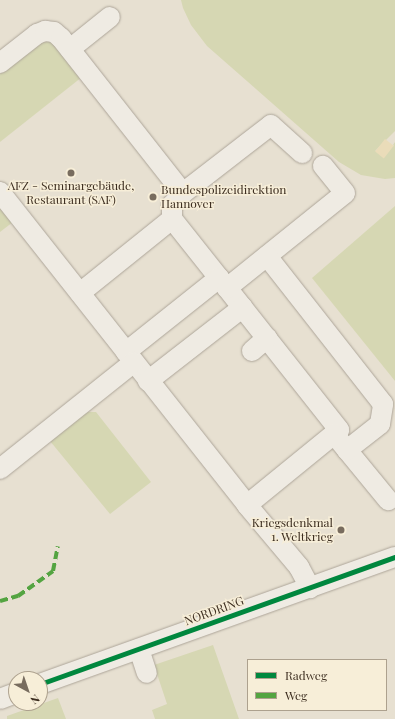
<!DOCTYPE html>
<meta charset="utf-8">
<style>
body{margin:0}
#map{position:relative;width:395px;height:719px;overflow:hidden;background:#e7e0d1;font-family:"Playfair Display",serif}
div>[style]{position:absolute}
.green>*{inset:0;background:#d6d7b3}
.sand>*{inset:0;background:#eadcb9;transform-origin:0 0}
.roads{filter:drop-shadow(0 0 1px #ada599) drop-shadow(0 0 1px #ada599)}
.minor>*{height:20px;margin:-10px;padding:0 10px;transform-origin:10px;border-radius:10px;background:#efebe3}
.quiet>*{height:4px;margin-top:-2px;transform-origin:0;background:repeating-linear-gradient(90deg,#54a441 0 8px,transparent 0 12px)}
.cycleway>*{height:5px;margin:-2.5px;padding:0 2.5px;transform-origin:2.5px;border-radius:2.5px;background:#00873e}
.dots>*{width:11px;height:11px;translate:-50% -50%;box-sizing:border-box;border:2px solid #f7eed8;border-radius:50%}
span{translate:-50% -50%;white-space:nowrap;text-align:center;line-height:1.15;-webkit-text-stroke:3px #f7eed8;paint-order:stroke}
.poi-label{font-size:12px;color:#3d2e20}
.left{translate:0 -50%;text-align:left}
.right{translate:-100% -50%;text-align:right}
.street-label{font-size:12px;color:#3d2e20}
.legend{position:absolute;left:247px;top:659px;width:140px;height:52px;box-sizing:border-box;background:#f7eed8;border:1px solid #ada18e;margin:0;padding:5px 7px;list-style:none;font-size:12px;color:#3d2e20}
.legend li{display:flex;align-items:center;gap:8px;height:20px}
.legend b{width:20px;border:1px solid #ada18e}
.north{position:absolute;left:8px;top:671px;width:40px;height:40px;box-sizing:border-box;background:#f7eed8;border:1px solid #ada18e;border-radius:50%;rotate:140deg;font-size:11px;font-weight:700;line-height:16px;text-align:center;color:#3d2e20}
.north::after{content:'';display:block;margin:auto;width:14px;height:18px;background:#786c5e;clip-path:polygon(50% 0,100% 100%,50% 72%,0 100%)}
</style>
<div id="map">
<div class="green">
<div style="clip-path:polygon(181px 0,395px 0,395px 131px,375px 151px,394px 146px,393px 145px,395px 142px,395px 178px,385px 179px,361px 175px,339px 162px,207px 46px,191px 25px,183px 8px)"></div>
<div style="clip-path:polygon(49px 40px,55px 42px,82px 77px,0 142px,0 74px,43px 41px)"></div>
<div style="clip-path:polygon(0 206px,13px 222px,0 232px)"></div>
<div style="clip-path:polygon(395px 206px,395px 381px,312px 278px)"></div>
<div style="clip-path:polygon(86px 412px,96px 412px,151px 482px,110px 514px,50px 441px)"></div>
<div style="clip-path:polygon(213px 645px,239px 719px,155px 719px,152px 710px,167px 704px,154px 665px)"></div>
<div style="clip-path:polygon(58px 698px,66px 719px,7px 719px,7px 716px)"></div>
</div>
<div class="sand">
<div style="left:385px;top:139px;width:11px;height:16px;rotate:38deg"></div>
</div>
<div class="roads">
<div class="minor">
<div style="left:70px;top:49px;width:51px;rotate:-38.7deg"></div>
<div style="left:0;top:63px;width:47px;rotate:-38.1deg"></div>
<div style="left:37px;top:34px;width:9px;rotate:-21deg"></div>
<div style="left:45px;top:31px;width:9px;rotate:6deg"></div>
<div style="left:54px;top:32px;width:9px;rotate:41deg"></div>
<div style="left:61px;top:38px;width:197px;rotate:51.8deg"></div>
<div style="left:0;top:192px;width:399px;rotate:51.7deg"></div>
<div style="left:247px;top:505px;width:81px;rotate:50deg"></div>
<div style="left:299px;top:567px;width:24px;rotate:62deg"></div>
<div style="left:219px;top:278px;width:75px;rotate:-128.5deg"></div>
<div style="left:172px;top:219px;width:14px;rotate:-90deg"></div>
<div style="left:172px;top:205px;width:16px;rotate:-47deg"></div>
<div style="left:183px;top:193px;width:111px;rotate:-37.7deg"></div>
<div style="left:271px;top:125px;width:42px;rotate:42.1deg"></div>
<div style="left:227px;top:288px;width:181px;rotate:51.7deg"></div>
<div style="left:339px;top:430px;width:6px;rotate:141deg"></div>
<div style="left:80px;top:293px;width:118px;rotate:-38.8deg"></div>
<div style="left:252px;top:351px;width:20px;rotate:-41deg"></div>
<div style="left:126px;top:352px;width:119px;rotate:-38.5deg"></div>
<div style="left:219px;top:278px;width:13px;rotate:51deg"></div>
<div style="left:227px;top:288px;width:151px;rotate:-38.8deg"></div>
<div style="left:345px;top:193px;width:35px;rotate:-129deg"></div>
<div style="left:148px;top:381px;width:120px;rotate:-37.9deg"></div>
<div style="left:347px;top:450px;width:65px;rotate:50.6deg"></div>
<div style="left:0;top:469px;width:171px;rotate:-38.6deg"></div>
<div style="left:247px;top:505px;width:112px;rotate:-39.2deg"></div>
<div style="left:334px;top:434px;width:21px;rotate:51deg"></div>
<div style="left:347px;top:450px;width:42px;rotate:-38.2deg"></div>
<div style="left:380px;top:424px;width:20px;rotate:-81deg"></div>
<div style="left:383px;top:404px;width:188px;rotate:-128.1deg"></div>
<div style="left:139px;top:649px;width:25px;rotate:72deg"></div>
<div style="left:40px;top:684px;width:377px;rotate:-19.7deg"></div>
<div style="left:0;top:699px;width:17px;rotate:-21deg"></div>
</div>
</div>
<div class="quiet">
<div style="left:0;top:601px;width:19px;rotate:-16deg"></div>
<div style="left:18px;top:596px;width:43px;rotate:-35.5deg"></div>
<div style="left:53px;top:571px;width:25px;rotate:-79deg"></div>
</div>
<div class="cycleway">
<div style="left:40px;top:684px;width:377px;rotate:-19.7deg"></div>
</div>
<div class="dots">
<div style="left:71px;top:173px;background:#786c5e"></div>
<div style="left:153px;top:197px;background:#786c5e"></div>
<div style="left:341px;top:530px;background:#786c5e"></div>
</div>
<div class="poi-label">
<span style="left:71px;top:193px">AFZ - Seminargebäude,<br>Restaurant (SAF)</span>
<span class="left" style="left:161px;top:197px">Bundespolizeidirektion<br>Hannover</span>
<span class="right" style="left:333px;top:530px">Kriegsdenkmal<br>1. Weltkrieg</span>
</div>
<div class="street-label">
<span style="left:214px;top:611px;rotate:-20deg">NORDRING</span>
</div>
<ul class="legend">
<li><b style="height:5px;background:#00873e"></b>Radweg</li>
<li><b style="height:5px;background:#54a441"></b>Weg</li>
</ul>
<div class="north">N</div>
</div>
